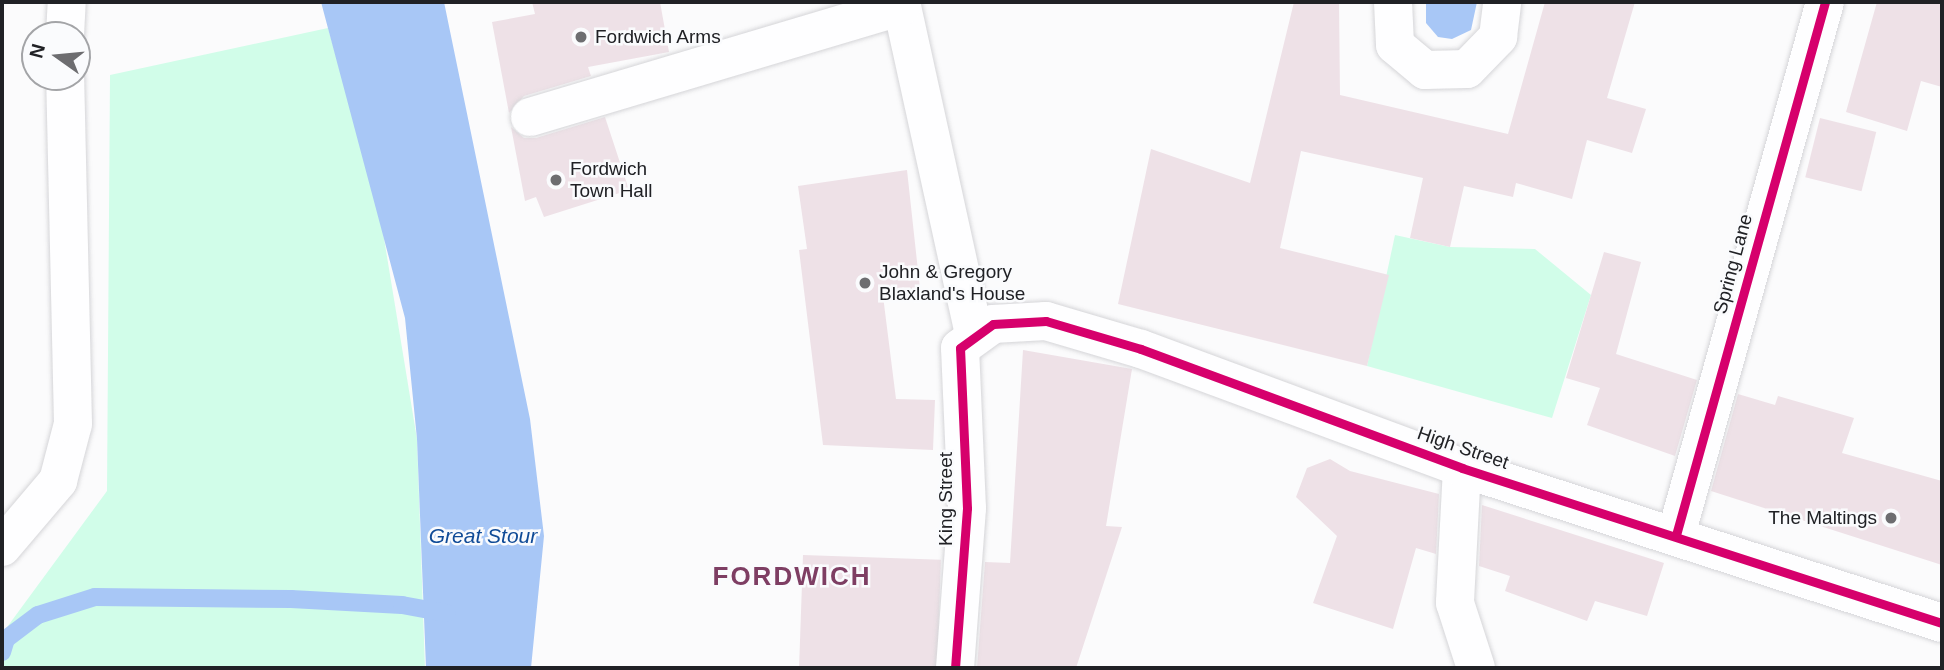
<!DOCTYPE html>
<style>
body{margin:0}
#map{position:relative;width:1944px;height:670px;overflow:hidden;background:#fbfbfc;font-family:Arial,sans-serif}
div>[style]{position:absolute}
.green>*{inset:0;background:#d1fde9}
.water>*{inset:0;background:#a8c7f6}
.stream>*{height:18px;margin:-9px;padding:0 9px;transform-origin:9px;border-radius:9px;background:#a8c7f6}
.building>*{inset:0;background:#eee1e7;transform-origin:0 0}
.roads{filter:drop-shadow(0 0 2px #d5d5d8) drop-shadow(0 0 2px #d5d5d8)}
.minor>*{height:38px;margin:-19px;padding:0 19px;transform-origin:19px;border-radius:19px;background:#fefeff}
.cycleway>*{height:9px;margin:-4.5px;padding:0 4.5px;transform-origin:4.5px;border-radius:4.5px;background:#d6006c}
.dots>*{width:19px;height:19px;translate:-50% -50%;box-sizing:border-box;border:4px solid #fafbfd;border-radius:50%}
span{translate:-50% -50%;white-space:nowrap;text-align:center;line-height:1.15;-webkit-text-stroke:5px #fafbfd;paint-order:stroke}
.poi-label{font-size:19px;color:#202125}
.left{translate:0 -50%;text-align:left}
.right{translate:-100% -50%;text-align:right}
.street-label{font-size:19px;color:#202125}
.water-label{font-size:21px;color:#104b97;font-style:italic}
.district-label{font-size:26px;color:#7e3e63;font-weight:700;letter-spacing:2px}
.frame{position:absolute;inset:0;border:4px solid #202125;pointer-events:none}
.north{position:absolute;left:21px;top:21px;width:70px;height:70px;box-sizing:border-box;background:#fafbfd;border:2px solid #a3a4a7;border-radius:50%;rotate:285deg;font-size:19px;font-weight:700;line-height:28px;text-align:center;color:#202125}
.north::after{content:'';display:block;margin:auto;width:24px;height:32px;background:#6d6d70;clip-path:polygon(50% 0,100% 100%,50% 72%,0 100%)}
</style>
<div id="map">
<div class="green">
<div style="clip-path:polygon(328px 28px,379px 208px,417px 439px,425px 668px,2px 668px,2px 634px,107px 491px,110px 75px)"></div>
<div style="clip-path:polygon(1395px 235px,1450px 247px,1535px 249px,1591px 295px,1552px 418px,1367px 366px)"></div>
</div>
<div class="water">
<div style="clip-path:polygon(321px 2px,444px 2px,530px 419px,544px 536px,531px 668px,426px 668px,417px 439px,405px 318px)"></div>
<div style="clip-path:polygon(1426px 2px,1477px 2px,1471px 30px,1452px 39px,1438px 37px,1426px 23px)"></div>
</div>
<div class="stream">
<div style="left:2px;top:652px;width:14px;rotate:-73deg"></div>
<div style="left:6px;top:639px;width:40px;rotate:-37deg"></div>
<div style="left:38px;top:615px;width:60px;rotate:-17.5deg"></div>
<div style="left:95px;top:597px;width:196px;rotate:0.6deg"></div>
<div style="left:291px;top:599px;width:111px;rotate:3.1deg"></div>
<div style="left:402px;top:605px;width:45px;rotate:10.3deg"></div>
</div>
<div class="building">
<div style="clip-path:polygon(532px 2px,660px 2px,669px 52px,588px 67px,591px 76px,524px 96px,509px 113px,492px 22px,535px 14px)"></div>
<div style="clip-path:polygon(1294px 2px,1339px 2px,1340px 95px,1508px 134px,1545px 2px,1635px 2px,1607px 98px,1646px 109px,1632px 153px,1587px 140px,1572px 199px,1516px 183px,1513px 197px,1464px 186px,1450px 247px,1410px 238px,1423px 178px,1301px 151px,1280px 248px,1389px 275px,1367px 366px,1118px 304px,1151px 149px,1250px 183px)"></div>
<div style="clip-path:polygon(1877px 2px,1942px 2px,1942px 87px,1921px 81px,1907px 131px,1846px 112px)"></div>
<div style="clip-path:polygon(605px 117px,629px 190px,544px 217px,536px 197px,525px 201px,511px 127px,524px 138px,536px 138px)"></div>
<div style="left:1820px;top:118px;width:58px;height:61px;rotate:14deg"></div>
<div style="clip-path:polygon(907px 170px,920px 289px,883px 296px,896px 399px,935px 400px,933px 450px,823px 445px,799px 250px,807px 249px,798px 186px)"></div>
<div style="clip-path:polygon(1604px 252px,1641px 262px,1616px 354px,1697px 380px,1675px 456px,1587px 425px,1600px 388px,1566px 378px)"></div>
<div style="clip-path:polygon(1023px 350px,1132px 369px,1106px 526px,1122px 527px,1076px 668px,977px 668px,985px 562px,1010px 563px)"></div>
<div style="clip-path:polygon(1738px 394px,1775px 405px,1778px 396px,1854px 418px,1842px 453px,1942px 481px,1942px 565px,1711px 491px)"></div>
<div style="clip-path:polygon(1330px 459px,1350px 471px,1439px 494px,1436px 554px,1416px 548px,1393px 629px,1313px 603px,1337px 536px,1296px 497px,1307px 468px)"></div>
<div style="clip-path:polygon(1482px 505px,1664px 563px,1647px 616px,1595px 601px,1587px 621px,1505px 591px,1510px 576px,1479px 566px)"></div>
<div style="left:803px;top:555px;width:138px;height:113px;rotate:2deg"></div>
</div>
<div class="roads">
<div class="minor">
<div style="left:901px;top:2px;width:340px;rotate:77.6deg"></div>
<div style="left:1393px;top:2px;width:43px;rotate:87.3deg"></div>
<div style="left:1395px;top:45px;width:39px;rotate:40deg"></div>
<div style="left:1425px;top:70px;width:42px;rotate:-1.4deg"></div>
<div style="left:1467px;top:69px;width:45px;rotate:-45.9deg"></div>
<div style="left:1498px;top:37px;width:35px;rotate:-83deg"></div>
<div style="left:65px;top:35px;width:33px;rotate:-87deg"></div>
<div style="left:530px;top:117px;width:388px;rotate:-16.6deg"></div>
<div style="left:1462px;top:468px;width:135px;rotate:93deg"></div>
<div style="left:1455px;top:603px;width:68px;rotate:72.1deg"></div>
<div style="left:1676px;top:535px;width:553px;rotate:-74.38deg"></div>
<div style="left:2px;top:547px;width:87px;rotate:-49.7deg"></div>
<div style="left:58px;top:481px;width:59px;rotate:-75.3deg"></div>
<div style="left:73px;top:424px;width:347px;rotate:-91.3deg"></div>
<div style="left:955px;top:668px;width:160px;rotate:-85.7deg"></div>
<div style="left:967px;top:508px;width:160px;rotate:-92.5deg"></div>
<div style="left:960px;top:348px;width:41px;rotate:-36deg"></div>
<div style="left:993px;top:324px;width:53px;rotate:-3.2deg"></div>
<div style="left:1046px;top:321px;width:99px;rotate:16.4deg"></div>
<div style="left:1141px;top:349px;width:342px;rotate:20.3deg"></div>
<div style="left:1462px;top:468px;width:504px;rotate:17.9deg"></div>
</div>
</div>
<div class="cycleway">
<div style="left:1676px;top:535px;width:553px;rotate:-74.38deg"></div>
<div style="left:955px;top:668px;width:160px;rotate:-85.7deg"></div>
<div style="left:967px;top:508px;width:160px;rotate:-92.5deg"></div>
<div style="left:960px;top:348px;width:41px;rotate:-36deg"></div>
<div style="left:993px;top:324px;width:53px;rotate:-3.2deg"></div>
<div style="left:1046px;top:321px;width:99px;rotate:16.4deg"></div>
<div style="left:1141px;top:349px;width:342px;rotate:20.3deg"></div>
<div style="left:1462px;top:468px;width:504px;rotate:17.9deg"></div>
</div>
<div class="dots">
<div style="left:581px;top:37px;background:#6d6d70"></div>
<div style="left:556px;top:180px;background:#6d6d70"></div>
<div style="left:865px;top:283px;background:#6d6d70"></div>
<div style="left:1891px;top:518px;background:#6d6d70"></div>
</div>
<div class="poi-label">
<span class="left" style="left:595px;top:37px">Fordwich Arms</span>
<span class="left" style="left:570px;top:180px">Fordwich<br>Town Hall</span>
<span class="left" style="left:879px;top:283px">John &amp; Gregory<br>Blaxland's House</span>
<span class="right" style="left:1877px;top:518px">The Maltings</span>
</div>
<div class="street-label">
<span style="left:1733px;top:264px;rotate:-75deg">Spring Lane</span>
<span style="left:1463px;top:448px;rotate:19deg">High Street</span>
<span style="left:946px;top:499px;rotate:-90deg">King Street</span>
</div>
<div class="water-label">
<span style="left:483px;top:536px">Great Stour</span>
</div>
<div class="district-label">
<span style="left:792px;top:577px">FORDWICH</span>
</div>
<div class="frame"></div>
<div class="north">N</div>
</div>
